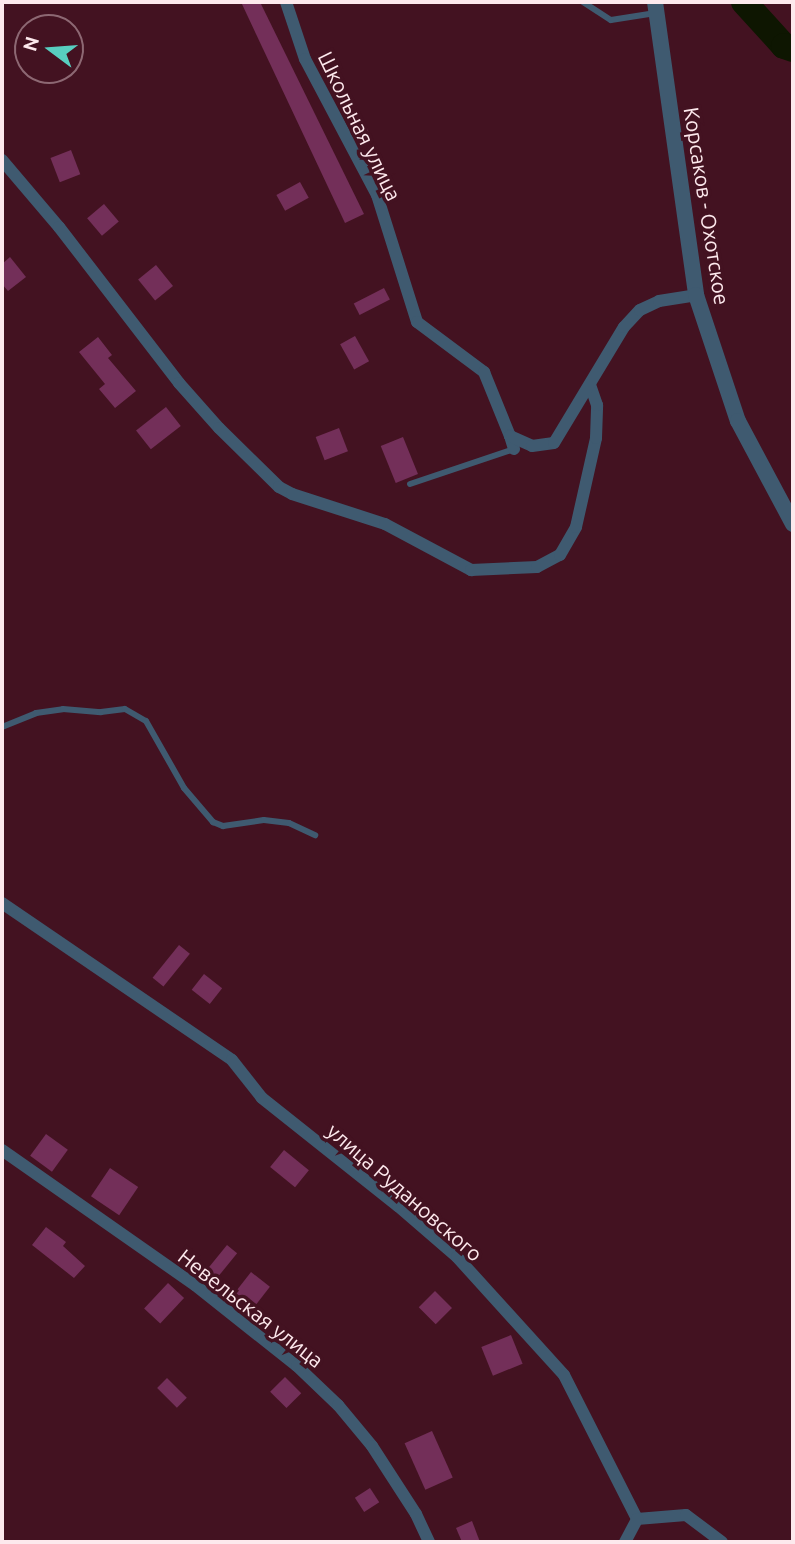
<!DOCTYPE html>
<meta charset="utf-8">
<style>
body{margin:0}
#map{position:relative;width:795px;height:1544px;overflow:hidden;background:#431221;font-family:Ubuntu,sans-serif}
div>[style]{position:absolute}
.river>*{height:26px;margin:-13px;padding:0 13px;transform-origin:13px;border-radius:13px;background:#0e1601}
.building>*{inset:0;background:#732f59;transform-origin:0 0}
.service>*{height:6px;margin:-3px;padding:0 3px;transform-origin:3px;border-radius:3px;background:#3f5a70}
.minor>*{height:12px;margin:-6px;padding:0 6px;transform-origin:6px;border-radius:6px;background:#3f5a70}
.tertiary>*{height:16px;margin:-8px;padding:0 8px;transform-origin:8px;border-radius:8px;background:#3f5a70}
span{translate:-50% -50%;white-space:nowrap;text-align:center;line-height:1.15;-webkit-text-stroke:7px #431221;paint-order:stroke}
.street-label{font-size:21px;color:#fde9ed}
.frame{position:absolute;inset:0;border:4px solid #fde9ed;pointer-events:none}
.north{position:absolute;left:14px;top:14px;width:70px;height:70px;box-sizing:border-box;background:#431221;border:2px solid #8d6873;border-radius:50%;rotate:286deg;font-size:19px;font-weight:700;line-height:28px;text-align:center;color:#fde9ed}
.north::after{content:'';display:block;margin:auto;width:24px;height:32px;background:#58cec0;clip-path:polygon(50% 0,100% 100%,50% 72%,0 100%)}
</style>
<div id="map">
<div class="river">
<div style="left:744px;top:2px;width:59px;rotate:47.7deg"></div>
<div style="left:784px;top:46px;width:9px;rotate:18deg"></div>
</div>
<div class="building">
<div style="clip-path:polygon(241px 2px,260px 2px,364px 214px,345px 223px)"></div>
<div style="clip-path:polygon(366px 125px,372px 142px,361px 146px,353px 131px)"></div>
<div style="left:71px;top:150px;width:26px;height:22px;rotate:69deg"></div>
<div style="left:300px;top:182px;width:18px;height:27px;rotate:61deg"></div>
<div style="left:104px;top:204px;width:23px;height:22px;rotate:50deg"></div>
<div style="clip-path:polygon(10px 257px,26px 277px,8px 291px,2px 284px,2px 264px)"></div>
<div style="left:156px;top:265px;width:27px;height:23px;rotate:51deg"></div>
<div style="left:384px;top:288px;width:13px;height:34px;rotate:63deg"></div>
<div style="left:355px;top:336px;width:29px;height:17px;rotate:61deg"></div>
<div style="clip-path:polygon(98px 337px,112px 355px,108px 358px,136px 391px,115px 408px,99px 389px,105px 384px,79px 352px)"></div>
<div style="left:166px;top:407px;width:24px;height:38px;rotate:52deg"></div>
<div style="left:339px;top:428px;width:25px;height:25px;rotate:69deg"></div>
<div style="left:403px;top:437px;width:40px;height:24px;rotate:68deg"></div>
<div style="left:179px;top:945px;width:14px;height:42px;rotate:39deg"></div>
<div style="left:204px;top:974px;width:23px;height:20px;rotate:38deg"></div>
<div style="left:46px;top:1134px;width:27px;height:27px;rotate:36deg"></div>
<div style="left:284px;top:1150px;width:32px;height:22px;rotate:39deg"></div>
<div style="left:110px;top:1168px;width:34px;height:34px;rotate:34deg"></div>
<div style="clip-path:polygon(46px 1227px,66px 1242px,63px 1246px,85px 1266px,74px 1278px,32px 1245px)"></div>
<div style="left:227px;top:1245px;width:13px;height:32px;rotate:39deg"></div>
<div style="left:251px;top:1272px;width:24px;height:26px;rotate:38deg"></div>
<div style="left:168px;top:1283px;width:22px;height:35px;rotate:43deg"></div>
<div style="left:435px;top:1291px;width:24px;height:23px;rotate:45deg"></div>
<div style="left:511px;top:1335px;width:31px;height:32px;rotate:68deg"></div>
<div style="left:285px;top:1377px;width:23px;height:21px;rotate:45deg"></div>
<div style="left:167px;top:1378px;width:28px;height:14px;rotate:45deg"></div>
<div style="left:432px;top:1431px;width:51px;height:30px;rotate:66deg"></div>
<div style="left:370px;top:1488px;width:17px;height:18px;rotate:57deg"></div>
<div style="clip-path:polygon(472px 1521px,480px 1542px,462px 1542px,456px 1528px)"></div>
</div>
<div class="service">
<div style="left:583px;top:2px;width:33px;rotate:33deg"></div>
<div style="left:611px;top:20px;width:45px;rotate:-9deg"></div>
<div style="left:410px;top:484px;width:110px;rotate:-18.6deg"></div>
<div style="left:2px;top:727px;width:37px;rotate:-22deg"></div>
<div style="left:36px;top:713px;width:27px;rotate:-8deg"></div>
<div style="left:63px;top:709px;width:38px;rotate:5deg"></div>
<div style="left:101px;top:712px;width:24px;rotate:-7deg"></div>
<div style="left:125px;top:709px;width:24px;rotate:30deg"></div>
<div style="left:146px;top:721px;width:77px;rotate:60.4deg"></div>
<div style="left:184px;top:788px;width:45px;rotate:49.5deg"></div>
<div style="left:213px;top:822px;width:11px;rotate:22deg"></div>
<div style="left:223px;top:826px;width:41px;rotate:-8.3deg"></div>
<div style="left:264px;top:820px;width:25px;rotate:7deg"></div>
<div style="left:289px;top:823px;width:29px;rotate:25deg"></div>
</div>
<div class="minor">
<div style="left:286px;top:2px;width:60px;rotate:71.6deg"></div>
<div style="left:305px;top:59px;width:154px;rotate:62.1deg"></div>
<div style="left:377px;top:195px;width:133px;rotate:72.5deg"></div>
<div style="left:417px;top:322px;width:84px;rotate:36.7deg"></div>
<div style="left:484px;top:372px;width:69px;rotate:67.9deg"></div>
<div style="left:2px;top:160px;width:88px;rotate:49.6deg"></div>
<div style="left:59px;top:227px;width:197px;rotate:52.4deg"></div>
<div style="left:179px;top:383px;width:60px;rotate:48.4deg"></div>
<div style="left:219px;top:428px;width:84px;rotate:44.5deg"></div>
<div style="left:279px;top:487px;width:15px;rotate:28deg"></div>
<div style="left:292px;top:494px;width:98px;rotate:17.9deg"></div>
<div style="left:385px;top:524px;width:98px;rotate:28.1deg"></div>
<div style="left:471px;top:570px;width:66px;rotate:-2.6deg"></div>
<div style="left:537px;top:567px;width:26px;rotate:-28deg"></div>
<div style="left:560px;top:555px;width:32px;rotate:-60deg"></div>
<div style="left:576px;top:527px;width:91px;rotate:-77.3deg"></div>
<div style="left:596px;top:438px;width:33px;rotate:-88deg"></div>
<div style="left:597px;top:405px;width:21px;rotate:-109deg"></div>
<div style="left:514px;top:449px;width:14px;rotate:-107deg"></div>
<div style="left:510px;top:436px;width:24px;rotate:24deg"></div>
<div style="left:532px;top:446px;width:22px;rotate:-8deg"></div>
<div style="left:554px;top:443px;width:135px;rotate:-58.9deg"></div>
<div style="left:624px;top:327px;width:23px;rotate:-47deg"></div>
<div style="left:640px;top:310px;width:21px;rotate:-25deg"></div>
<div style="left:659px;top:301px;width:37px;rotate:-9deg"></div>
<div style="left:2px;top:903px;width:278px;rotate:34.3deg"></div>
<div style="left:232px;top:1060px;width:48px;rotate:51.7deg"></div>
<div style="left:262px;top:1098px;width:174px;rotate:38.5deg"></div>
<div style="left:398px;top:1206px;width:78px;rotate:40.8deg"></div>
<div style="left:457px;top:1257px;width:159px;rotate:47.8deg"></div>
<div style="left:564px;top:1375px;width:161px;rotate:63.1deg"></div>
<div style="left:2px;top:1150px;width:236px;rotate:35deg"></div>
<div style="left:195px;top:1285px;width:130px;rotate:38.5deg"></div>
<div style="left:297px;top:1366px;width:57px;rotate:43.6deg"></div>
<div style="left:338px;top:1405px;width:53px;rotate:50.3deg"></div>
<div style="left:372px;top:1446px;width:81px;rotate:57.1deg"></div>
<div style="left:416px;top:1514px;width:31px;rotate:65deg"></div>
<div style="left:637px;top:1519px;width:49px;rotate:-4.7deg"></div>
<div style="left:686px;top:1515px;width:45px;rotate:36.9deg"></div>
<div style="left:625px;top:1542px;width:26px;rotate:-62deg"></div>
</div>
<div class="tertiary">
<div style="left:655px;top:2px;width:296px;rotate:82deg"></div>
<div style="left:696px;top:295px;width:133px;rotate:71.6deg"></div>
<div style="left:738px;top:421px;width:117px;rotate:61.9deg"></div>
</div>
<div class="street-label">
<span style="left:360px;top:126px;rotate:64deg">Школьная улица</span>
<span style="left:707px;top:206px;rotate:81deg">Корсаков - Охотское</span>
<span style="left:405px;top:1192px;rotate:41deg">улица Рудановского</span>
<span style="left:251px;top:1308px;rotate:38deg">Невельская улица</span>
</div>
<div class="frame"></div>
<div class="north">N</div>
</div>
